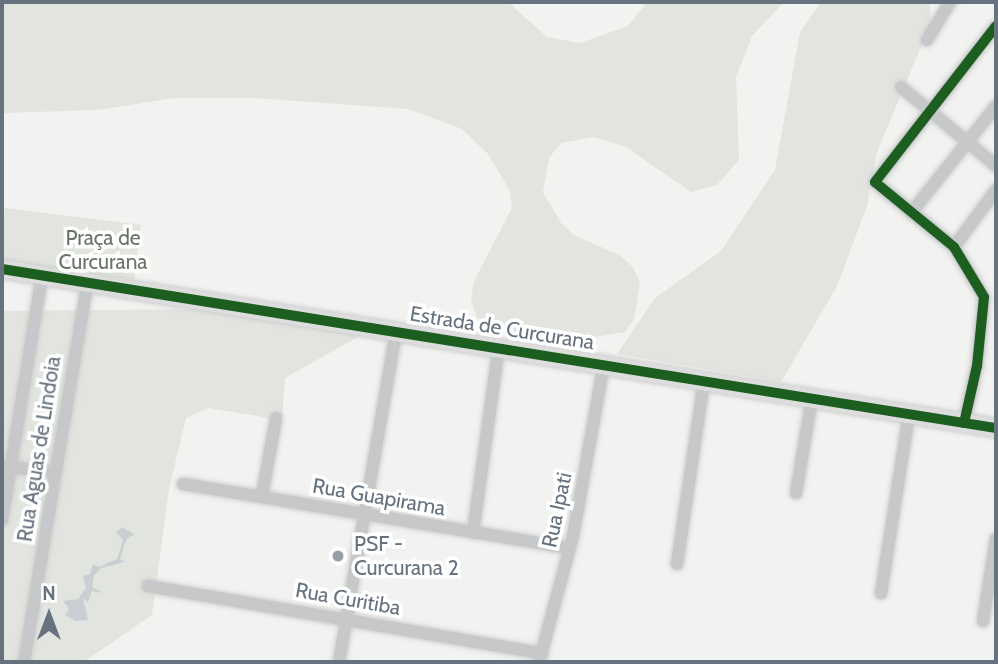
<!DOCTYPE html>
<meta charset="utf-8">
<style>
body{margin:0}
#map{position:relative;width:998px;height:664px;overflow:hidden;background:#f2f2f1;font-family:Cabin,sans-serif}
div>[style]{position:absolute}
.green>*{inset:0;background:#e2e5df;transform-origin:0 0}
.water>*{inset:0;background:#c9cfd2}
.roads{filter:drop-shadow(0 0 2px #cecfcf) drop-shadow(0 0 2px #cecfcf)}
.street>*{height:12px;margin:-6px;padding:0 6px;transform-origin:6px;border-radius:6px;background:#c7c8c9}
.primary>*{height:18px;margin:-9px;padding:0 9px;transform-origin:9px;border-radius:9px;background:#ddd}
.cycleway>*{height:10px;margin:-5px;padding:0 5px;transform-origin:5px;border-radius:5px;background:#1b5e20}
.dots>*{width:19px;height:19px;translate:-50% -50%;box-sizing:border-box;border:4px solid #fff;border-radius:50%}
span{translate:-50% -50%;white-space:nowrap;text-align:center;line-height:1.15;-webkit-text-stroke:7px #fff;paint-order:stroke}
.park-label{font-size:21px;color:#677664}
.street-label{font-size:21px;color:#66727e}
.poi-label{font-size:21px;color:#66727e}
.left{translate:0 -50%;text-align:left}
.frame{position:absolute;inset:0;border:4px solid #66727e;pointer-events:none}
.north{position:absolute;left:14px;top:580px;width:70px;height:70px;-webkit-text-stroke:5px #fff;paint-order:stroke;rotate:0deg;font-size:19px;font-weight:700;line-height:28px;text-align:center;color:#66727e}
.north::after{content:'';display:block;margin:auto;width:24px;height:32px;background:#66727e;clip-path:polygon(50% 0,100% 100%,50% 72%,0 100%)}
</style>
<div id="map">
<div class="green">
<div style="clip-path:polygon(2px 2px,508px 2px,547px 37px,580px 43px,628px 26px,647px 2px,784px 2px,752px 36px,736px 77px,739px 160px,717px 185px,691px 192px,626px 147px,594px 137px,561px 143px,549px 158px,543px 192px,561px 223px,574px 235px,619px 255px,633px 267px,640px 283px,634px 319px,625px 332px,576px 340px,514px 331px,477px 318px,471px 299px,474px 281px,512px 208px,510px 191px,488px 154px,462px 129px,408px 109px,255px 98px,174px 98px,98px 110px,2px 113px)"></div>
<div style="clip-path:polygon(821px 2px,930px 2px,931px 23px,877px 152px,867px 206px,837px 286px,781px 382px,617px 354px,655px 298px,721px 251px,775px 170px,800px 32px)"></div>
<div style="left:5px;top:208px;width:137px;height:55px;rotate:7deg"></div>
<div style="clip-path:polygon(205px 309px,365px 333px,285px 378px,282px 420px,208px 408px,186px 418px,169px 489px,152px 615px,84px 662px,2px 662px,2px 311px)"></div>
</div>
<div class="water">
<div style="clip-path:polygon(122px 527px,134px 534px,126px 540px,120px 559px,125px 562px,101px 568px,94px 576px,92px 587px,103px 593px,92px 591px,88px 602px,83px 598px,88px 620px,75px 621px,65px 615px,69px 609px,63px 601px,78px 599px,86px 588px,83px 576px,90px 574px,93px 564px,99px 567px,117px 559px,123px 540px,116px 532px)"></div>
</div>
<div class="roads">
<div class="street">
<div style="left:927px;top:40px;width:44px;rotate:-58.8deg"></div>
<div style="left:901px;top:87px;width:124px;rotate:39.7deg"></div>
<div style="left:911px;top:213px;width:137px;rotate:-51.5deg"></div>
<div style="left:954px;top:247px;width:71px;rotate:-53.6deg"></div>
<div style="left:964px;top:423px;width:58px;rotate:-77.2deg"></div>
<div style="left:977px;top:366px;width:69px;rotate:-84.2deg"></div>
<div style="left:984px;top:297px;width:58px;rotate:-121deg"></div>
<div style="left:954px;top:247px;width:102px;rotate:-140.6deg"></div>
<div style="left:875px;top:182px;width:197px;rotate:-52.2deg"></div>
<div style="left:2px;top:466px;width:52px;rotate:6.6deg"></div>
<div style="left:183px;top:484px;width:391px;rotate:9.4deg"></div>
<div style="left:796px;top:493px;width:97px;rotate:-80.5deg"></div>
<div style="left:262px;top:496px;width:79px;rotate:-79.8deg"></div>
<div style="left:2px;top:520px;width:247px;rotate:-80.7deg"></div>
<div style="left:473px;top:533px;width:189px;rotate:-82.1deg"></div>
<div style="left:677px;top:564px;width:185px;rotate:-81.6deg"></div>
<div style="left:148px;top:586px;width:400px;rotate:9.7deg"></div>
<div style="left:881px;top:593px;width:181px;rotate:-81.1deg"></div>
<div style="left:983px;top:621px;width:83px;rotate:-81deg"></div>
<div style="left:24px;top:662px;width:383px;rotate:-80.5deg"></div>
<div style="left:339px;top:662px;width:336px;rotate:-80.2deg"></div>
<div style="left:539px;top:662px;width:131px;rotate:-74.9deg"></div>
<div style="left:573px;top:536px;width:176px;rotate:-79.8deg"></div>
</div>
<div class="primary">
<div style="left:2px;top:269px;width:1007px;rotate:9.09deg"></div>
</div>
</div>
<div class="cycleway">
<div style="left:2px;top:269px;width:1007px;rotate:9.09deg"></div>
<div style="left:964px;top:423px;width:58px;rotate:-77.2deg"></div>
<div style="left:977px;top:366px;width:69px;rotate:-84.2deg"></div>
<div style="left:984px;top:297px;width:58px;rotate:-121deg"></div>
<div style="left:954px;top:247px;width:102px;rotate:-140.6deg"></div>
<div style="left:875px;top:182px;width:197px;rotate:-52.2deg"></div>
</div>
<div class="dots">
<div style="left:338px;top:556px;background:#979fa6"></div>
</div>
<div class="park-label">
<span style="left:103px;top:250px">Praça de<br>Curcurana</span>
</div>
<div class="street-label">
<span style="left:502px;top:328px;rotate:9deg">Estrada de Curcurana</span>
<span style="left:39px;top:449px;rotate:-81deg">Rua Aguas de Lindoia</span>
<span style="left:379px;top:497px;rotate:10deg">Rua Guapirama</span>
<span style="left:557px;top:510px;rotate:-78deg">Rua Ipati</span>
<span style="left:348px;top:599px;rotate:10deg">Rua Curitiba</span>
</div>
<div class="poi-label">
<span class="left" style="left:354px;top:556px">PSF -<br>Curcurana 2</span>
</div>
<div class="frame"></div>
<div class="north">N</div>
</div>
